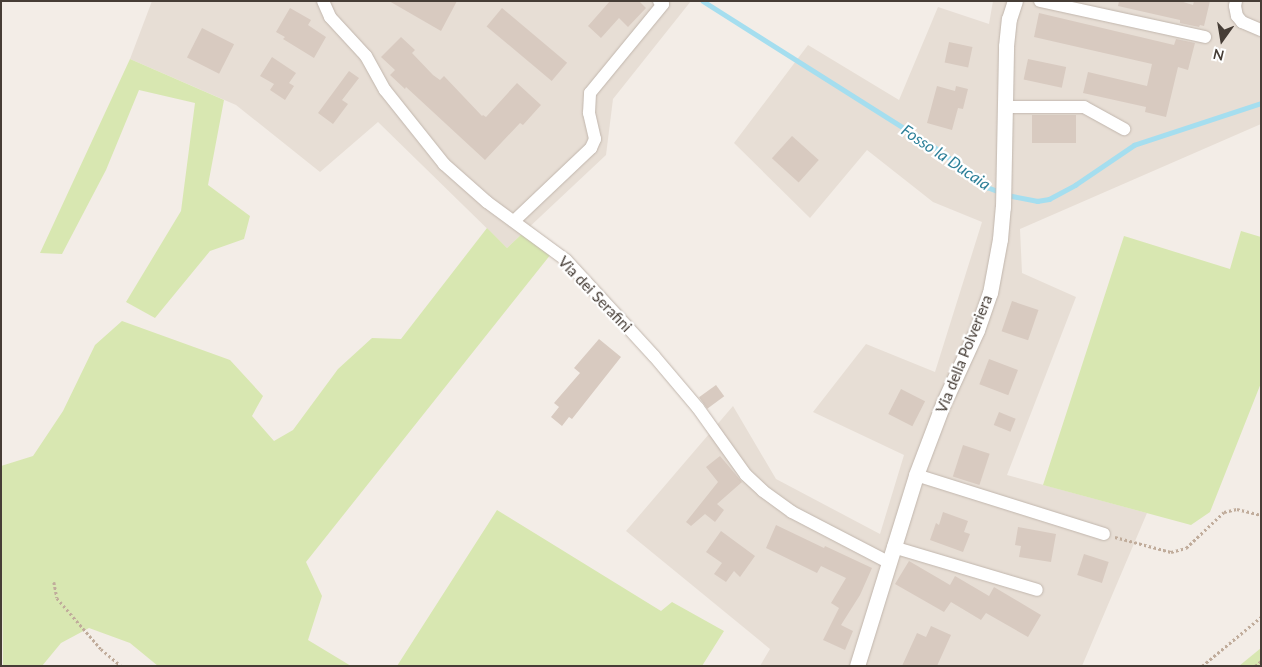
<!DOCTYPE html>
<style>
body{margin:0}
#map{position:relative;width:1262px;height:667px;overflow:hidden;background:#f3ede7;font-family:Lato,sans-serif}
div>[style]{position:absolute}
.residential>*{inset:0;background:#e7ded5}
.green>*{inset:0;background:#d8e7b1}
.stream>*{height:4.5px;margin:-2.25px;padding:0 2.25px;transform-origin:2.25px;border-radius:2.25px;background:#a5deef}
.building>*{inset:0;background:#d8cac0;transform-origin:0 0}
.path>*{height:2.5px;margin-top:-1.25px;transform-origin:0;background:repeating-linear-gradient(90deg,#c0ac9b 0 2.5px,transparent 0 5px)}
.roads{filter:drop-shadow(0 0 1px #c1b6ad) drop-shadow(0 0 1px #c1b6ad)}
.minor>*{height:12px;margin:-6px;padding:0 6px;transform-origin:6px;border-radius:6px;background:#fff}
.tertiary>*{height:15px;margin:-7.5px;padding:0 7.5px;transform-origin:7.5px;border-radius:7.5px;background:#fff}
span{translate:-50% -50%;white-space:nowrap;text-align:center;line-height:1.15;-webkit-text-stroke:4.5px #fff;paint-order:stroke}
.street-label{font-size:15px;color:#463d36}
.water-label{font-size:16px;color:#2c7f98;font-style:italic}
.frame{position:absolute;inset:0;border:2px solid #463d36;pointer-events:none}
.north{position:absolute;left:1197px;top:15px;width:50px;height:50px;-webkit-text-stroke:4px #fff;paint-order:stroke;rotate:193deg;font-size:14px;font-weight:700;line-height:20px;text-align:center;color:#463d36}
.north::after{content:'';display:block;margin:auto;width:18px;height:22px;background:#463d36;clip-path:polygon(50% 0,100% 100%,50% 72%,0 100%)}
</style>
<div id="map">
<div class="residential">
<div style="clip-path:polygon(152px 1px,691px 1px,613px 99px,606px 155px,507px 248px,378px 122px,320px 172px,236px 105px,130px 59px)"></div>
<div style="clip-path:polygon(993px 1px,1261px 1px,1261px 124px,1020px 229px,1022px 273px,1076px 297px,1007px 475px,1147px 513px,1082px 666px,760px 666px,770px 649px,626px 531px,733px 406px,776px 479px,880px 534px,904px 455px,813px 412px,866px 344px,935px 372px,982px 222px,933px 202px,867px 150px,810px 218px,734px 143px,808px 45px,899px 100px,938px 7px,989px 24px)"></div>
</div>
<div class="green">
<div style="clip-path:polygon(130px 59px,224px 100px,208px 185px,250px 216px,244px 239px,210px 251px,155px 318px,126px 302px,181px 211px,195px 103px,139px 90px,106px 170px,62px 254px,40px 253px)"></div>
<div style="clip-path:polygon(487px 228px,507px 248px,524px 232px,551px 254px,306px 562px,322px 596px,308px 640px,351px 666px,158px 666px,130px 643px,89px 628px,61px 643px,42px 666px,3px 666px,1px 466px,33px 456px,63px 411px,95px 345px,122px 321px,230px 360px,263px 396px,252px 416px,274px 441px,293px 430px,338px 369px,372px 338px,401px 339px)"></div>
<div style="clip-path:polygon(1241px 231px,1261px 237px,1261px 383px,1210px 512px,1191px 525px,1043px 485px,1124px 236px,1230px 269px)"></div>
<div style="clip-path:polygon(497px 510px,661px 611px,672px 602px,724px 631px,702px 666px,397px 666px)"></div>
<div style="clip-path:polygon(1261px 648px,1261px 666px,1239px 666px)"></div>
</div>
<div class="stream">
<div style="left:703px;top:1px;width:284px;rotate:32.3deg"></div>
<div style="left:943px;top:153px;width:56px;rotate:37.7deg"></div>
<div style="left:987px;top:187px;width:14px;rotate:21deg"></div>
<div style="left:1007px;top:195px;width:31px;rotate:11deg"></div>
<div style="left:1037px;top:201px;width:12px;rotate:-9deg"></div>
<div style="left:1049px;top:199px;width:30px;rotate:-28deg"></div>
<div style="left:1075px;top:185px;width:71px;rotate:-34.1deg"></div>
<div style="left:1134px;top:145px;width:134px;rotate:-18.3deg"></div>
</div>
<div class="building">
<div style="clip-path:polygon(389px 1px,457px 1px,441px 31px)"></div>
<div style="clip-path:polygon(610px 1px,639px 1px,646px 8px,628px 27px,619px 18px,601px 38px,588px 26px)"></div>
<div style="clip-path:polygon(1119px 1px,1180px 1px,1193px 5px,1194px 1px,1210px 1px,1204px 26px,1200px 25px,1199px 27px,1180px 23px,1180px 20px,1118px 6px)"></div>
<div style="clip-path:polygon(290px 8px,311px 20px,308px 25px,326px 37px,314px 58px,283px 39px,285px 37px,276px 32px)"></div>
<div style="left:502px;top:8px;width:85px;height:24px;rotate:40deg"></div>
<div style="clip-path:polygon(1039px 13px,1174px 45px,1176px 39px,1195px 43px,1188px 70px,1178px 67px,1166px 117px,1145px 112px,1146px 107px,1083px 93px,1088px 72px,1147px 86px,1152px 64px,1034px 37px)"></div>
<div style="left:202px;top:28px;width:36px;height:33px;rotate:27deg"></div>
<div style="clip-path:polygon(401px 37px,415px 50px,412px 53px,433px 75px,440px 80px,444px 76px,482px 116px,483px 115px,486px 117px,517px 83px,541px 105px,523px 125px,520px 123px,485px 160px,406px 87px,405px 89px,390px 75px,395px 70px,381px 57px)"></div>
<div style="left:949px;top:42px;width:24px;height:21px;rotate:12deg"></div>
<div style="clip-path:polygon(272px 57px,296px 73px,289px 83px,294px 86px,285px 100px,270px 90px,274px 84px,260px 76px)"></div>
<div style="left:1028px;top:59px;width:39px;height:21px;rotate:12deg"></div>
<div style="clip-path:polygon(349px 71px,359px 78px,342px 100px,348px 104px,333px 124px,318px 113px)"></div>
<div style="clip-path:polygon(937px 86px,955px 91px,956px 86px,968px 89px,963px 109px,958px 108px,952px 130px,927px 123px)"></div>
<div style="left:1032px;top:115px;width:44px;height:28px"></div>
<div style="left:792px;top:136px;width:36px;height:30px;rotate:42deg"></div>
<div style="left:1012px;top:301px;width:28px;height:32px;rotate:19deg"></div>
<div style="clip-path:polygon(599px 339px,621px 357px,572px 419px,569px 417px,562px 426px,551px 417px,559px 407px,554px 403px,580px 373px,574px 368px)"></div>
<div style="left:989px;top:359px;width:31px;height:27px;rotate:21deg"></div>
<div style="left:716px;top:385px;width:14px;height:21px;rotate:54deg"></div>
<div style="left:901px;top:389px;width:27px;height:28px;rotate:27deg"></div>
<div style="left:999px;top:412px;width:18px;height:14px;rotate:22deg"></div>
<div style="left:963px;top:445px;width:28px;height:33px;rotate:18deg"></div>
<div style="clip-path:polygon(720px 456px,742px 482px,717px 504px,724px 510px,715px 522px,705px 514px,691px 526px,686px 522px,718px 482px,706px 467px)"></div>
<div style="clip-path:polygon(943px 512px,968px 521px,964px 532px,970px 534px,963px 552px,930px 540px,936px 523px,939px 525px)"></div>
<div style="clip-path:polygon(776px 525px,824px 548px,825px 546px,872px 568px,860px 595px,841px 625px,853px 631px,845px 650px,823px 640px,839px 608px,831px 603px,846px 578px,821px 566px,817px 573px,766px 548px)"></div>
<div style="clip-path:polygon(1018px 527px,1056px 534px,1051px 562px,1019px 557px,1021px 546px,1015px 545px)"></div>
<div style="clip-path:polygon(721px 531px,755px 556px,740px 577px,734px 571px,726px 582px,714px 574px,722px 563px,706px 552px)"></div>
<div style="left:1084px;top:554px;width:26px;height:22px;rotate:18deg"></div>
<div style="clip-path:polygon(909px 561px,950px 585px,955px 576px,989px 596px,994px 587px,1041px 615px,1028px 637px,986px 613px,981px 620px,951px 602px,944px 612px,895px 584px)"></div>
<div style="clip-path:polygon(931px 626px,951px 635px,937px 666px,902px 666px,917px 633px,926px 637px)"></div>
</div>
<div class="path">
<div style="left:1115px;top:537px;width:58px;rotate:15deg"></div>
<div style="left:1171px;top:552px;width:16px;rotate:-15deg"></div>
<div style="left:1186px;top:548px;width:52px;rotate:-43.5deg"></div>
<div style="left:1224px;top:512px;width:13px;rotate:-13deg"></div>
<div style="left:1237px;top:509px;width:25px;rotate:14deg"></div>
<div style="left:54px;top:582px;width:16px;rotate:79deg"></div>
<div style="left:57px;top:598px;width:67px;rotate:49.2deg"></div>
<div style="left:101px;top:649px;width:26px;rotate:40deg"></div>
<div style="left:1202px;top:666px;width:77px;rotate:-39.7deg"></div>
<div style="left:1255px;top:666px;width:8px;rotate:-40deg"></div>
</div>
<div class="roads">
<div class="minor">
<div style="left:323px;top:1px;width:17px;rotate:66deg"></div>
<div style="left:330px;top:17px;width:53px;rotate:47.3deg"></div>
<div style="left:366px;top:56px;width:39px;rotate:61deg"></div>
<div style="left:385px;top:90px;width:95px;rotate:51.4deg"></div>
<div style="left:444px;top:164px;width:57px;rotate:41.5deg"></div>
<div style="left:487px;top:202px;width:98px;rotate:36.3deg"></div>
<div style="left:566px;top:260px;width:130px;rotate:47.5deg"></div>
<div style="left:654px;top:356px;width:68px;rotate:49.8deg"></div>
<div style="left:698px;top:408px;width:82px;rotate:54.4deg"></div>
<div style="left:746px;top:475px;width:23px;rotate:43deg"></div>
<div style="left:763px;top:491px;width:36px;rotate:36deg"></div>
<div style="left:792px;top:512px;width:108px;rotate:27.5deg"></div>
<div style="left:1040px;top:1px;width:169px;rotate:12.3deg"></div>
<div style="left:1236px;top:1px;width:5px;rotate:101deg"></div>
<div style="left:1235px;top:6px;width:10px;rotate:79deg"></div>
<div style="left:1237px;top:16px;width:8px;rotate:50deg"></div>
<div style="left:1242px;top:22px;width:21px;rotate:23deg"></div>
<div style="left:1005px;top:107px;width:79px"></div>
<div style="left:1084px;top:107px;width:46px;rotate:28.8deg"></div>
<div style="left:514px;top:221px;width:106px;rotate:-43.5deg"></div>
<div style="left:591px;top:148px;width:10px;rotate:-66deg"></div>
<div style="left:595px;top:139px;width:27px;rotate:-103deg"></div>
<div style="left:589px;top:113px;width:20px;rotate:-87deg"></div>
<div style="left:590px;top:93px;width:115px;rotate:-50.6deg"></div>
<div style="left:663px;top:4px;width:5px;rotate:-143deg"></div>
<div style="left:916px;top:475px;width:197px;rotate:17.4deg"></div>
<div style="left:893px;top:547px;width:150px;rotate:16.6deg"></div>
</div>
<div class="tertiary">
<div style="left:857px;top:666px;width:200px;rotate:-72.8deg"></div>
<div style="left:916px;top:475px;width:76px;rotate:-69.2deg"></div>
<div style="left:943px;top:404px;width:81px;rotate:-65.3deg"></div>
<div style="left:977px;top:330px;width:39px;rotate:-71deg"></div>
<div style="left:990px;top:293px;width:55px;rotate:-79.5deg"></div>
<div style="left:1000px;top:239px;width:32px;rotate:-85deg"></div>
<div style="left:1003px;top:207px;width:161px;rotate:-88.9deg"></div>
<div style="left:1006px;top:46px;width:27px;rotate:-84deg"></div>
<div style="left:1009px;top:19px;width:19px;rotate:-72deg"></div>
</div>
</div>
<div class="street-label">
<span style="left:595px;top:294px;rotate:46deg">Via dei Serafini</span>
<span style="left:964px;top:354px;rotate:-68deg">Via della Polveriera</span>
</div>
<div class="water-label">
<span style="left:946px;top:157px;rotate:34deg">Fosso la Ducaia</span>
</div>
<div class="frame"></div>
<div class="north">N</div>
</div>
